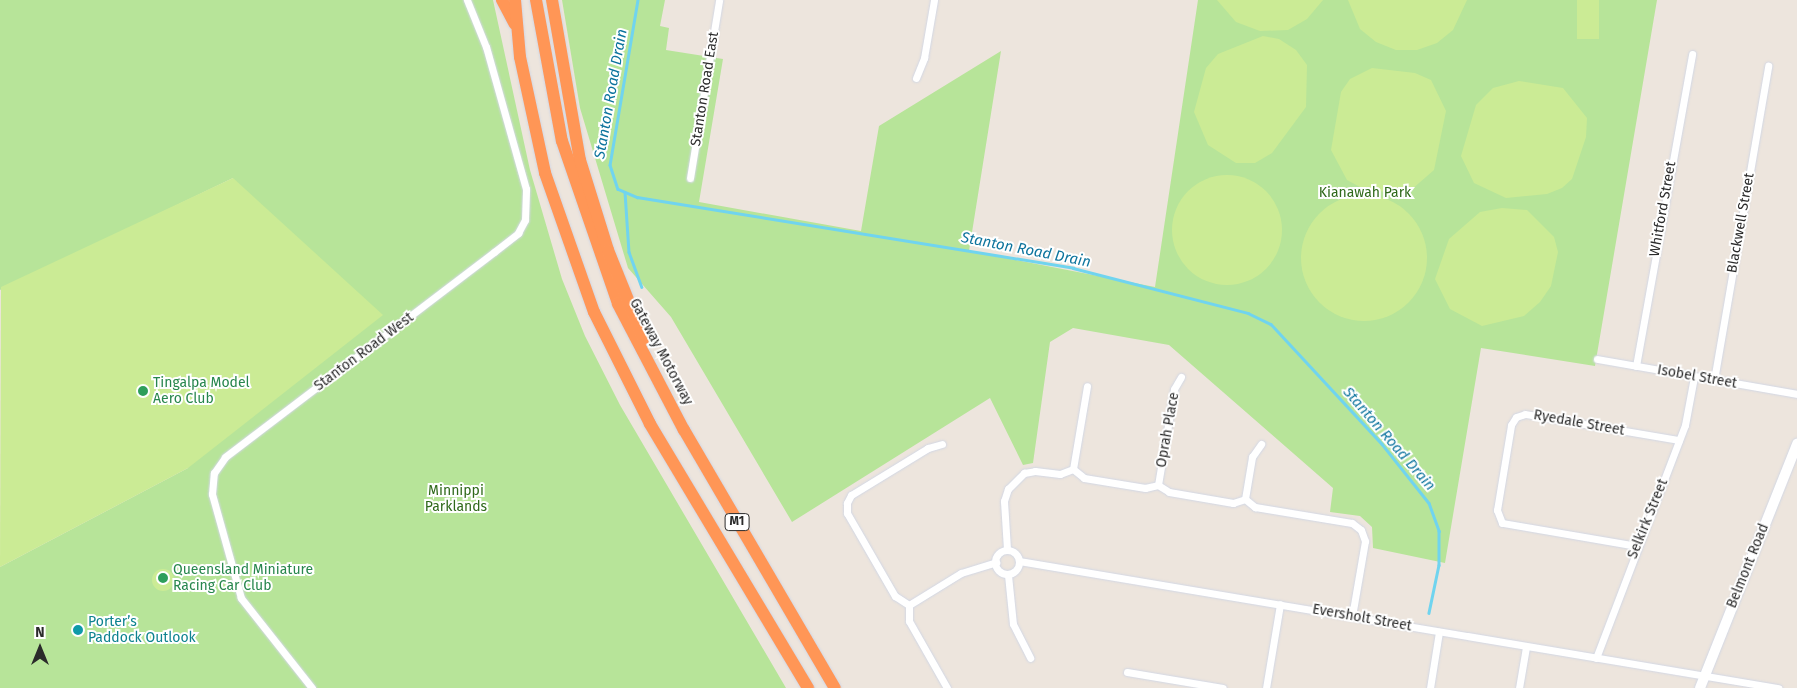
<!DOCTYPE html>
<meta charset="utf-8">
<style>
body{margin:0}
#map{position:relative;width:1797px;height:688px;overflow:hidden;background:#ede5dd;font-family:"Fira Sans",sans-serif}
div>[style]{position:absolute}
.green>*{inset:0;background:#b7e499}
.pitch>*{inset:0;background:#cbeb95;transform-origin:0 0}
.round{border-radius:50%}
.stream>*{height:2.5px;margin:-1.25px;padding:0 1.25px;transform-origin:1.25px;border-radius:1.25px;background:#70d4ef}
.roads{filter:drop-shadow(0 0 1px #d2d7e4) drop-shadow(0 0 1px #d2d7e4)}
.minor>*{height:7px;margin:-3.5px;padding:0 3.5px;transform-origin:3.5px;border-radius:3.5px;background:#fff}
.minor>.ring{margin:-3.5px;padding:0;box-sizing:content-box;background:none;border:7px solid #fff;border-radius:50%}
.secondary>*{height:10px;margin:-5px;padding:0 5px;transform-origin:5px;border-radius:5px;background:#fff}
.motorway>*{height:12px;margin:-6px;padding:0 6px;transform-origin:6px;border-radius:6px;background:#ff9656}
.dots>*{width:14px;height:14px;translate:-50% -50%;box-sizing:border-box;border:2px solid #fff;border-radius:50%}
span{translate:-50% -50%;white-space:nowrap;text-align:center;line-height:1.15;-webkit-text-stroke:4px #fff;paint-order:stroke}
.shield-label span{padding:1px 4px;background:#fff;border:1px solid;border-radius:4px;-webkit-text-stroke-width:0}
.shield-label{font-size:12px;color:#2b2b2b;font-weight:700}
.street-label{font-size:14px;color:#2b2b2b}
.park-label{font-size:14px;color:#2f691a}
.leisure-label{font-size:14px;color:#27864d}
.left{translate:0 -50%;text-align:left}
.culture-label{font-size:14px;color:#0d838f}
.water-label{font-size:15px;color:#0d749d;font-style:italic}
.north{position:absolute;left:15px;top:623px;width:50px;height:50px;-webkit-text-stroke:4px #fff;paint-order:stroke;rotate:0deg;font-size:14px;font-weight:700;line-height:20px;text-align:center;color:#2b2b2b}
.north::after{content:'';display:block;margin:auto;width:18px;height:22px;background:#2b2b2b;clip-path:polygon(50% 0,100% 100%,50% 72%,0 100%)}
</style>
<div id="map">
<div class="green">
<div style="clip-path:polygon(0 0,493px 0,530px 170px,562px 279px,585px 336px,620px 405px,786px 688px,0 688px,0 567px,188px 468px,233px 178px,0 290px)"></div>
<div style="clip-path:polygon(562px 0,665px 0,660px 26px,669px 28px,666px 50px,723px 59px,699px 202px,861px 231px,879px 126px,1001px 51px,969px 251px,1155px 287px,1198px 0,1657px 0,1595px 366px,1481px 348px,1445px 563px,1373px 548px,1372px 527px,1360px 516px,1330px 512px,1333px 488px,1169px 345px,1073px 328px,1050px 342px,1033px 463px,1023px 465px,990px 398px,792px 522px,671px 317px,628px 268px,580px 108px)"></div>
</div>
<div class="pitch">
<div style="clip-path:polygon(1217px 0,1323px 0,1307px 19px,1288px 30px,1260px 31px,1236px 22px)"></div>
<div style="clip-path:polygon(1348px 0,1467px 0,1453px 30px,1437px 43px,1417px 50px,1396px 50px,1376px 42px,1360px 29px)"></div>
<div style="left:1577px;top:0;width:22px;height:39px"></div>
<div style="clip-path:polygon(1263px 36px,1279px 39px,1296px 50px,1307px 65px,1306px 107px,1272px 153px,1255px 163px,1236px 163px,1208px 145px,1194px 112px,1206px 68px,1218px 54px)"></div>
<div style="clip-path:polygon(1372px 68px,1415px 73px,1431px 80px,1446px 111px,1434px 170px,1411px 190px,1394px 194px,1360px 187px,1347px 180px,1331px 150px,1341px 92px,1350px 79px)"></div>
<div style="clip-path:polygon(1519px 81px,1563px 88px,1587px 118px,1586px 137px,1572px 179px,1562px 188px,1547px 194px,1506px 198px,1474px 183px,1461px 156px,1476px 105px,1493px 88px)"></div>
<div class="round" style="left:1172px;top:175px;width:110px;height:110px"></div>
<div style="clip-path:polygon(233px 178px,383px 315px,188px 468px,0 567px,1px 287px)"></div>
<div class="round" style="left:1301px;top:195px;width:126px;height:126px"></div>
<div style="clip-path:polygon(1502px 208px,1527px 210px,1554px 237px,1558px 252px,1551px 286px,1540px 302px,1524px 316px,1482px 326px,1450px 309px,1435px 279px,1449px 239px,1480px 212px)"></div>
<div class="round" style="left:152px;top:569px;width:22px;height:22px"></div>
</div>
<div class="stream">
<div style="left:638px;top:0;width:167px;rotate:99.6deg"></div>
<div style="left:610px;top:165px;width:25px;rotate:72deg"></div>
<div style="left:618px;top:189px;width:21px;rotate:23deg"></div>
<div style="left:637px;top:197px;width:442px;rotate:9.2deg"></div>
<div style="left:1073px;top:268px;width:181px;rotate:14.4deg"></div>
<div style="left:1248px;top:313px;width:25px;rotate:26deg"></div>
<div style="left:1271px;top:324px;width:163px;rotate:47.2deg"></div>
<div style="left:1382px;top:444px;width:75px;rotate:51.5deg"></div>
<div style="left:1429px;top:503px;width:30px;rotate:70deg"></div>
<div style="left:1439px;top:531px;width:34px;rotate:90deg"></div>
<div style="left:1439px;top:565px;width:49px;rotate:101.8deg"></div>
<div style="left:625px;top:192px;width:60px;rotate:86.2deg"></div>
<div style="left:629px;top:252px;width:37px;rotate:70deg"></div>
</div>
<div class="roads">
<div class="minor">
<div style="left:916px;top:78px;width:22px;rotate:-68deg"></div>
<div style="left:924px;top:58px;width:59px;rotate:-80.2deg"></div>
<div style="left:690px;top:178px;width:180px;rotate:-80.7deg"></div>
<div style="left:1597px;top:359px;width:203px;rotate:9.9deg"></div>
<div style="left:1636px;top:366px;width:317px;rotate:-79.8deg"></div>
<div style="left:1714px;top:380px;width:319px;rotate:-80.2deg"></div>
<div style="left:942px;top:444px;width:15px;rotate:164deg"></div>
<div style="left:928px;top:448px;width:90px;rotate:148.6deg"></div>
<div style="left:851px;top:495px;width:9px;rotate:117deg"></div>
<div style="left:847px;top:503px;width:10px;rotate:90deg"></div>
<div style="left:847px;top:513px;width:96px;rotate:60deg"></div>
<div style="left:895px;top:596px;width:17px;rotate:33deg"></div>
<div style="left:909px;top:605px;width:16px;rotate:90deg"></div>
<div style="left:909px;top:621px;width:77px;rotate:60.4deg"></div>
<div style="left:1073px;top:469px;width:84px;rotate:-80.4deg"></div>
<div style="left:1158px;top:485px;width:97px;rotate:-80.5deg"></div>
<div style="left:1174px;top:389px;width:14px;rotate:-60deg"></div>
<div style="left:1245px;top:499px;width:43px;rotate:-80.5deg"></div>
<div style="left:1252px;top:457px;width:16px;rotate:-55deg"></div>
<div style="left:1637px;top:546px;width:137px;rotate:-170.3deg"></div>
<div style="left:1502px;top:523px;width:14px;rotate:-111deg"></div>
<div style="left:1497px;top:510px;width:86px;rotate:-80.6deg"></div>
<div style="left:1511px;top:425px;width:9px;rotate:-58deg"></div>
<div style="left:1516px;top:417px;width:9px;rotate:-18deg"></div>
<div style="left:1525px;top:414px;width:156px;rotate:9.6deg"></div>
<div style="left:1007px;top:549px;width:48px;rotate:-93.6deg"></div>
<div style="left:1004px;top:501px;width:13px;rotate:-72deg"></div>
<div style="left:1008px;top:489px;width:23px;rotate:-45deg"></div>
<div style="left:1024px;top:473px;width:11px;rotate:-10deg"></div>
<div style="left:1035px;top:471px;width:25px;rotate:7deg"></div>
<div style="left:1060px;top:474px;width:14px;rotate:-21deg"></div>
<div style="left:1073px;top:469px;width:14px;rotate:39deg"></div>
<div style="left:1084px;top:478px;width:62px;rotate:9.3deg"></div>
<div style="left:1145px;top:488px;width:13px;rotate:-13deg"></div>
<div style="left:1158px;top:485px;width:13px;rotate:32deg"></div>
<div style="left:1169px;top:492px;width:65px;rotate:9.8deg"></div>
<div style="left:1233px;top:503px;width:13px;rotate:-18deg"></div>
<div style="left:1245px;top:499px;width:13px;rotate:39deg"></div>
<div style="left:1255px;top:507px;width:98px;rotate:9.4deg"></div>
<div style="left:1352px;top:523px;width:11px;rotate:38deg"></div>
<div style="left:1361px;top:530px;width:12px;rotate:70deg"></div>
<div style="left:1365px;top:541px;width:76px;rotate:99.8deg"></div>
<div class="ring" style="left:995px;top:550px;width:17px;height:17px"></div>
<div style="left:1019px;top:561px;width:770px;rotate:9.5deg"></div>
<div style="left:1008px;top:575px;width:49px;rotate:84.2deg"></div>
<div style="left:1013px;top:624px;width:38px;rotate:63deg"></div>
<div style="left:909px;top:605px;width:61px;rotate:-31.6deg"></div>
<div style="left:961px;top:573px;width:37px;rotate:-17deg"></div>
<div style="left:1596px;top:658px;width:249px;rotate:-69.1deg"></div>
<div style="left:1685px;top:425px;width:49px;rotate:-79.4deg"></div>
<div style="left:1127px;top:672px;width:97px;rotate:9.5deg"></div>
<div style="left:312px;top:688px;width:115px;rotate:-128.3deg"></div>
<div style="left:241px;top:598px;width:108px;rotate:-105.6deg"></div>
<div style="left:212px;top:494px;width:21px;rotate:-85deg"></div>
<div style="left:214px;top:473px;width:19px;rotate:-55deg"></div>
<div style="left:225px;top:457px;width:338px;rotate:-37.3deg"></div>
<div style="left:494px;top:252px;width:31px;rotate:-38deg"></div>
<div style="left:518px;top:233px;width:15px;rotate:-62deg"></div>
<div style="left:525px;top:220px;width:31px;rotate:-88deg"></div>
<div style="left:526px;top:189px;width:148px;rotate:-105.7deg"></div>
<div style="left:486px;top:47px;width:51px;rotate:-112deg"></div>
<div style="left:1266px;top:688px;width:85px;rotate:-80.5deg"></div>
<div style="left:1430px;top:688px;width:57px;rotate:-80.9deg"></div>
<div style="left:1519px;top:688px;width:42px;rotate:-80.3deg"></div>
</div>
<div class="secondary">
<div style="left:1700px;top:688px;width:263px;rotate:-68.3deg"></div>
</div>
<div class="motorway">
<div style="left:502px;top:0;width:27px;rotate:62deg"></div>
<div style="left:515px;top:0;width:57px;rotate:85deg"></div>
<div style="left:520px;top:57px;width:119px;rotate:77.8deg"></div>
<div style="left:545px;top:173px;width:147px;rotate:70.6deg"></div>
<div style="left:594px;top:312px;width:125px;rotate:63.4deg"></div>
<div style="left:650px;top:424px;width:308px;rotate:59.1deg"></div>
<div style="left:536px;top:0;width:143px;rotate:79.6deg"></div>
<div style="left:562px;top:141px;width:172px;rotate:71deg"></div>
<div style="left:618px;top:304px;width:142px;rotate:62.4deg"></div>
<div style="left:684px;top:430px;width:299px;rotate:59.7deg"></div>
<div style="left:552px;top:0;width:162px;rotate:80.1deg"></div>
<div style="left:580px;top:160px;width:94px;rotate:72.7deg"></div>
<div style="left:608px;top:250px;width:96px;rotate:68deg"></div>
</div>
</div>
<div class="dots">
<div style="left:143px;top:391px;background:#2e9e5b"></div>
<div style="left:163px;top:578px;background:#2e9e5b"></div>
<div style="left:78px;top:630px;background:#0f9aa8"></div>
</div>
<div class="shield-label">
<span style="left:737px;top:522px">M1</span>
</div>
<div class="street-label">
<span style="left:705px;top:89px;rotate:-81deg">Stanton Road East</span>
<span style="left:1663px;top:209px;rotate:-80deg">Whitford Street</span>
<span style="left:1741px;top:223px;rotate:-80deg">Blackwell Street</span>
<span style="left:364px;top:352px;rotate:-37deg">Stanton Road West</span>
<span style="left:661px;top:352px;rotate:62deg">Gateway Motorway</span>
<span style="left:1697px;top:377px;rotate:10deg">Isobel Street</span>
<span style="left:1579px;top:423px;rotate:10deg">Ryedale Street</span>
<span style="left:1168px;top:430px;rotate:-80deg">Oprah Place</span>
<span style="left:1648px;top:519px;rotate:-68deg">Selkirk Street</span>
<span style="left:1748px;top:566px;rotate:-68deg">Belmont Road</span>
<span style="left:1362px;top:618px;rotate:10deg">Eversholt Street</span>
</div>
<div class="park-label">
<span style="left:1365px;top:193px">Kianawah Park</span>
<span style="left:456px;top:499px">Minnippi<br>Parklands</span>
</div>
<div class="leisure-label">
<span class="left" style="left:153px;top:391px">Tingalpa Model<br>Aero Club</span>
<span class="left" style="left:173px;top:578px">Queensland Miniature<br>Racing Car Club</span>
</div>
<div class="culture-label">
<span class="left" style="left:88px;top:630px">Porter’s<br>Paddock Outlook</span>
</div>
<div class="water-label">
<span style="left:611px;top:94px;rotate:-80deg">Stanton Road Drain</span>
<span style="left:1026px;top:250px;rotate:11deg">Stanton Road Drain</span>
<span style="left:1389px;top:439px;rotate:49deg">Stanton Road Drain</span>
</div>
<div class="north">N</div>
</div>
